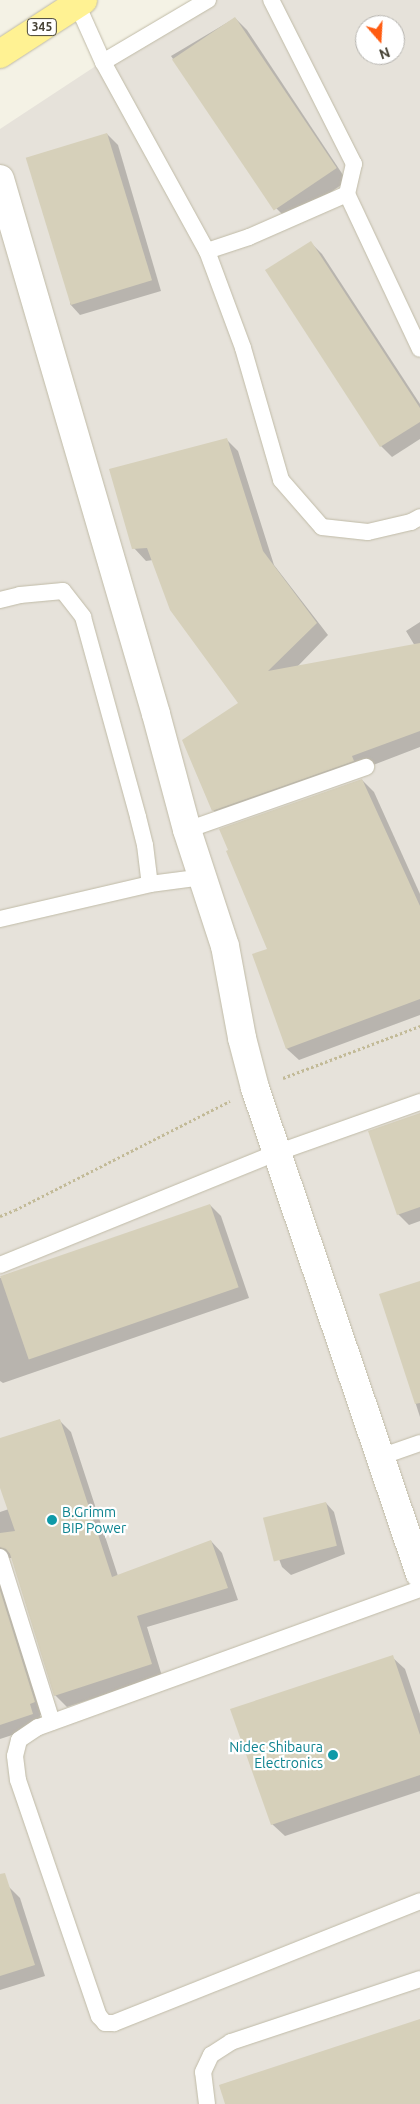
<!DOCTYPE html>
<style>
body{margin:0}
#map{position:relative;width:420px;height:2104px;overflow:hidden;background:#f4f2e5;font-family:Ubuntu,sans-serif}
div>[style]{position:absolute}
.industrial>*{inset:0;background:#e6e2da}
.shadow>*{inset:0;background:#0003}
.building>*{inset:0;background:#d6d0ba;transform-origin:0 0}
.path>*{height:3px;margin-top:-1.5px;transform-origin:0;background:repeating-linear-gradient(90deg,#c2ba97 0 2.5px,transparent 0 5px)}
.roads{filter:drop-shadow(0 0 1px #c0bba7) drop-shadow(0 0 1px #c0bba7)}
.service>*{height:16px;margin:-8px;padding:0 8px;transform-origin:8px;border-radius:8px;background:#fff}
.minor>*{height:28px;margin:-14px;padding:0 14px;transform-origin:14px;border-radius:14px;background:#fff}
.primary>*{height:28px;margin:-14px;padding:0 14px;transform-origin:14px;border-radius:14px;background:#fff293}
.dots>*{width:14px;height:14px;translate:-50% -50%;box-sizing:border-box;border:2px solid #fff;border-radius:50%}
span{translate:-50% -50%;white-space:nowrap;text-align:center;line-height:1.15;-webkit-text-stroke:4.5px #fff;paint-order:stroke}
.shield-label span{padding:1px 4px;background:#fff;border:1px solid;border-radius:4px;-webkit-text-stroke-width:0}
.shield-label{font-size:12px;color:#464234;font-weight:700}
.culture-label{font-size:14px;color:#0d838f}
.left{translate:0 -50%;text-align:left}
.right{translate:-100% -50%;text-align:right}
.north{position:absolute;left:355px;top:15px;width:50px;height:50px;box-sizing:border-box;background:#fff;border:1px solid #b5b3ae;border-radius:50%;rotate:161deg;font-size:14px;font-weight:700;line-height:20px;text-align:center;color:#464234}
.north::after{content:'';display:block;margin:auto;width:18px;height:22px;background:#ff5c11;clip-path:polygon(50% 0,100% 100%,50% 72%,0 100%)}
</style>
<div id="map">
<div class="industrial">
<div style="clip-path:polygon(evenodd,196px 0,420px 0,420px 2104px,0 2104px,0 129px,196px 0,365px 25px,395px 25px,395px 55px,365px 55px,365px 25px)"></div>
</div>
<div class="shadow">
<div style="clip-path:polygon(235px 18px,247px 30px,347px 181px,289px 221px,276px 208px,171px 56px)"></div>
<div style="clip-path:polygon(107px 134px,118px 145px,161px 291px,80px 315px,70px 304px)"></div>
<div style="clip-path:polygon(311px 243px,322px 254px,420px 404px,420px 439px,392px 457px,381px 446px)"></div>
<div style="clip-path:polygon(226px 439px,238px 451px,274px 565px,328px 635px,296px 668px,415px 646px,406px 631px,420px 622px,420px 747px,225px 822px,213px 810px,240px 703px,153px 560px,146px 561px,134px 548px)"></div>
<div style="clip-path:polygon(362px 780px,374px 792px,420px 894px,420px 1015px,299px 1060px,287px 1049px,268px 949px)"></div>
<div style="clip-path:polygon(420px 1114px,420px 1221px,409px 1225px,398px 1214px)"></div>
<div style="clip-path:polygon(210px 1205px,221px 1216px,249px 1298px,3px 1383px,0 1381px,0 1278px)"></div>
<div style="clip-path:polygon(420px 1283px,420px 1417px,381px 1295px)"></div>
<div style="clip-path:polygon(59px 1420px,71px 1432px,118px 1576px,211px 1541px,222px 1553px,238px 1600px,147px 1627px,162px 1676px,67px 1707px,55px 1695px,12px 1558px,8px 1558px,46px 1713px,40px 1715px,43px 1725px,0 1739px,0 1512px,9px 1509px,0 1484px,0 1439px)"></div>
<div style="clip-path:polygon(326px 1503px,334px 1512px,345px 1554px,291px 1575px,282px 1567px,266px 1524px)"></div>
<div style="clip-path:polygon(392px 1657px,405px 1669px,420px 1714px,420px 1791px,285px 1836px,272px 1824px)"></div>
<div style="clip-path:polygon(9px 1887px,20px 1898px,45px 1976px,0 1990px,0 1890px)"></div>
</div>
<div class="building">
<div style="left:235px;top:17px;width:182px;height:76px;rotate:56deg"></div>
<div style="left:107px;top:133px;width:154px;height:85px;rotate:73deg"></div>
<div style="clip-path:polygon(311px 241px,420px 408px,420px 422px,380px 447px,265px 270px)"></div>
<div style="clip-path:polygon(227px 438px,263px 551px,317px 623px,268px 671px,420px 643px,420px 731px,352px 756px,354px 761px,212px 811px,182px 740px,238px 703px,170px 610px,147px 548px,132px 549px,109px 469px)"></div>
<div style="clip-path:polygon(362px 779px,420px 906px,420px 999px,286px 1049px,252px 954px,267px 949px,226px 851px,228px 850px,219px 829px)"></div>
<div style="clip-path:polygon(420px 1113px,420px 1207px,397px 1215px,368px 1131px)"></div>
<div style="left:210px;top:1204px;width:88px;height:222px;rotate:71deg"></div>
<div style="clip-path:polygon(420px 1281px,420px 1403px,415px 1404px,379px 1294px)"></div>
<div style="clip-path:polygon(60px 1419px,112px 1577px,211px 1540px,228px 1588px,137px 1616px,152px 1664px,54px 1696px,10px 1554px,6px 1549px,0 1547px,0 1533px,15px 1531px,0 1488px,0 1438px)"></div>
<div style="left:326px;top:1502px;width:45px;height:65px;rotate:76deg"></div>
<div style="clip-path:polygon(0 1590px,35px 1702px,30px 1704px,33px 1714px,0 1725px)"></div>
<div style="clip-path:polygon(393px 1655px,420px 1735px,420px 1775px,271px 1825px,230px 1709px)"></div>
<div style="clip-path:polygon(5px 1873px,35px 1965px,0 1976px,0 1874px)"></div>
<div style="clip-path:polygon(420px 2019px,420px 2104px,225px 2104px,219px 2085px)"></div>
</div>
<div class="path">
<div style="left:283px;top:1078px;width:147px;rotate:-20.8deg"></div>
<div style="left:0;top:1216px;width:16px;rotate:-22deg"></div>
<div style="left:15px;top:1210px;width:241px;rotate:-26.9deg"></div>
</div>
<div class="roads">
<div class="service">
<div style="left:77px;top:4px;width:64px;rotate:65.9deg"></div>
<div style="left:103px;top:62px;width:216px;rotate:61.2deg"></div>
<div style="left:207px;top:251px;width:44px;rotate:-18.4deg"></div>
<div style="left:249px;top:237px;width:107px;rotate:-23.7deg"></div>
<div style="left:347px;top:194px;width:31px;rotate:-77deg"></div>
<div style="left:354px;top:164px;width:184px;rotate:-116.8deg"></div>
<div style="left:103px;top:62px;width:122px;rotate:-30.6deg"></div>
<div style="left:347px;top:194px;width:171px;rotate:64.8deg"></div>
<div style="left:207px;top:251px;width:103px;rotate:69.6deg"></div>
<div style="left:243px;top:348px;width:137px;rotate:73.9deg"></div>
<div style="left:281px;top:480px;width:62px;rotate:48.9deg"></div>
<div style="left:322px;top:527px;width:46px;rotate:6.2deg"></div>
<div style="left:368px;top:532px;width:44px;rotate:-13.1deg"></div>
<div style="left:411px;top:522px;width:10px;rotate:-29deg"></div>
<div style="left:0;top:600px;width:21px;rotate:-14deg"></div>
<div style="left:20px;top:595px;width:43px;rotate:-5.3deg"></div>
<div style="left:63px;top:591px;width:33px;rotate:52deg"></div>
<div style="left:83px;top:617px;width:207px;rotate:74.6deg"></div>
<div style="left:138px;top:817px;width:29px;rotate:76deg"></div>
<div style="left:145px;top:845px;width:39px;rotate:83deg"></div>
<div style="left:187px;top:830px;width:190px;rotate:-19.4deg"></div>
<div style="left:0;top:919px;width:154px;rotate:-13.1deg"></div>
<div style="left:150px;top:884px;width:53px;rotate:-7.5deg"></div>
<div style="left:0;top:1265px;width:298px;rotate:-22.1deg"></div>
<div style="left:276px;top:1153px;width:153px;rotate:-19.5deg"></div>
<div style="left:380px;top:1457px;width:42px;rotate:-19.3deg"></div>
<div style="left:0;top:1557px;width:173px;rotate:72.5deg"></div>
<div style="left:420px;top:1589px;width:406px;rotate:160.1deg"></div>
<div style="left:38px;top:1727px;width:23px;rotate:146deg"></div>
<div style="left:19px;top:1740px;width:16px;rotate:104deg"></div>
<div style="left:15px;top:1756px;width:24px;rotate:83deg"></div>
<div style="left:18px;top:1780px;width:250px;rotate:71.1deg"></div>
<div style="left:99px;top:2016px;width:9px;rotate:49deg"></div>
<div style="left:105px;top:2023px;width:9px"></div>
<div style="left:114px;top:2023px;width:329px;rotate:-21.7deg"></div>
<div style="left:207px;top:2104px;width:32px;rotate:-97deg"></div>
<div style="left:203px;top:2072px;width:19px;rotate:-65deg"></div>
<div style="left:211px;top:2055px;width:24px;rotate:-33deg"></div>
<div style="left:231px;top:2042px;width:199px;rotate:-18.4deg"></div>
</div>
<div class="minor">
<div style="left:0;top:179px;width:557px;rotate:73.74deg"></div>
<div style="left:156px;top:714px;width:120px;rotate:75deg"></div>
<div style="left:187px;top:830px;width:122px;rotate:71.9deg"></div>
<div style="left:225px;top:946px;width:94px;rotate:79.5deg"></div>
<div style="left:242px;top:1038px;width:52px;rotate:75.4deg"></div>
<div style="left:255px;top:1088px;width:513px;rotate:71.25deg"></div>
</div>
<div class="primary">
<div style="left:0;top:54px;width:99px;rotate:-33deg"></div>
</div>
</div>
<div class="dots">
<div style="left:52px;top:1520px;background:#0f9aa8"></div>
<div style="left:333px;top:1755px;background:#0f9aa8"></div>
</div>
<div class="shield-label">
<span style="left:42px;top:27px">345</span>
</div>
<div class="culture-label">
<span class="left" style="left:62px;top:1520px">B.Grimm<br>BIP Power</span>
<span class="right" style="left:323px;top:1755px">Nidec Shibaura<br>Electronics</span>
</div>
<div class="north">N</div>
</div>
